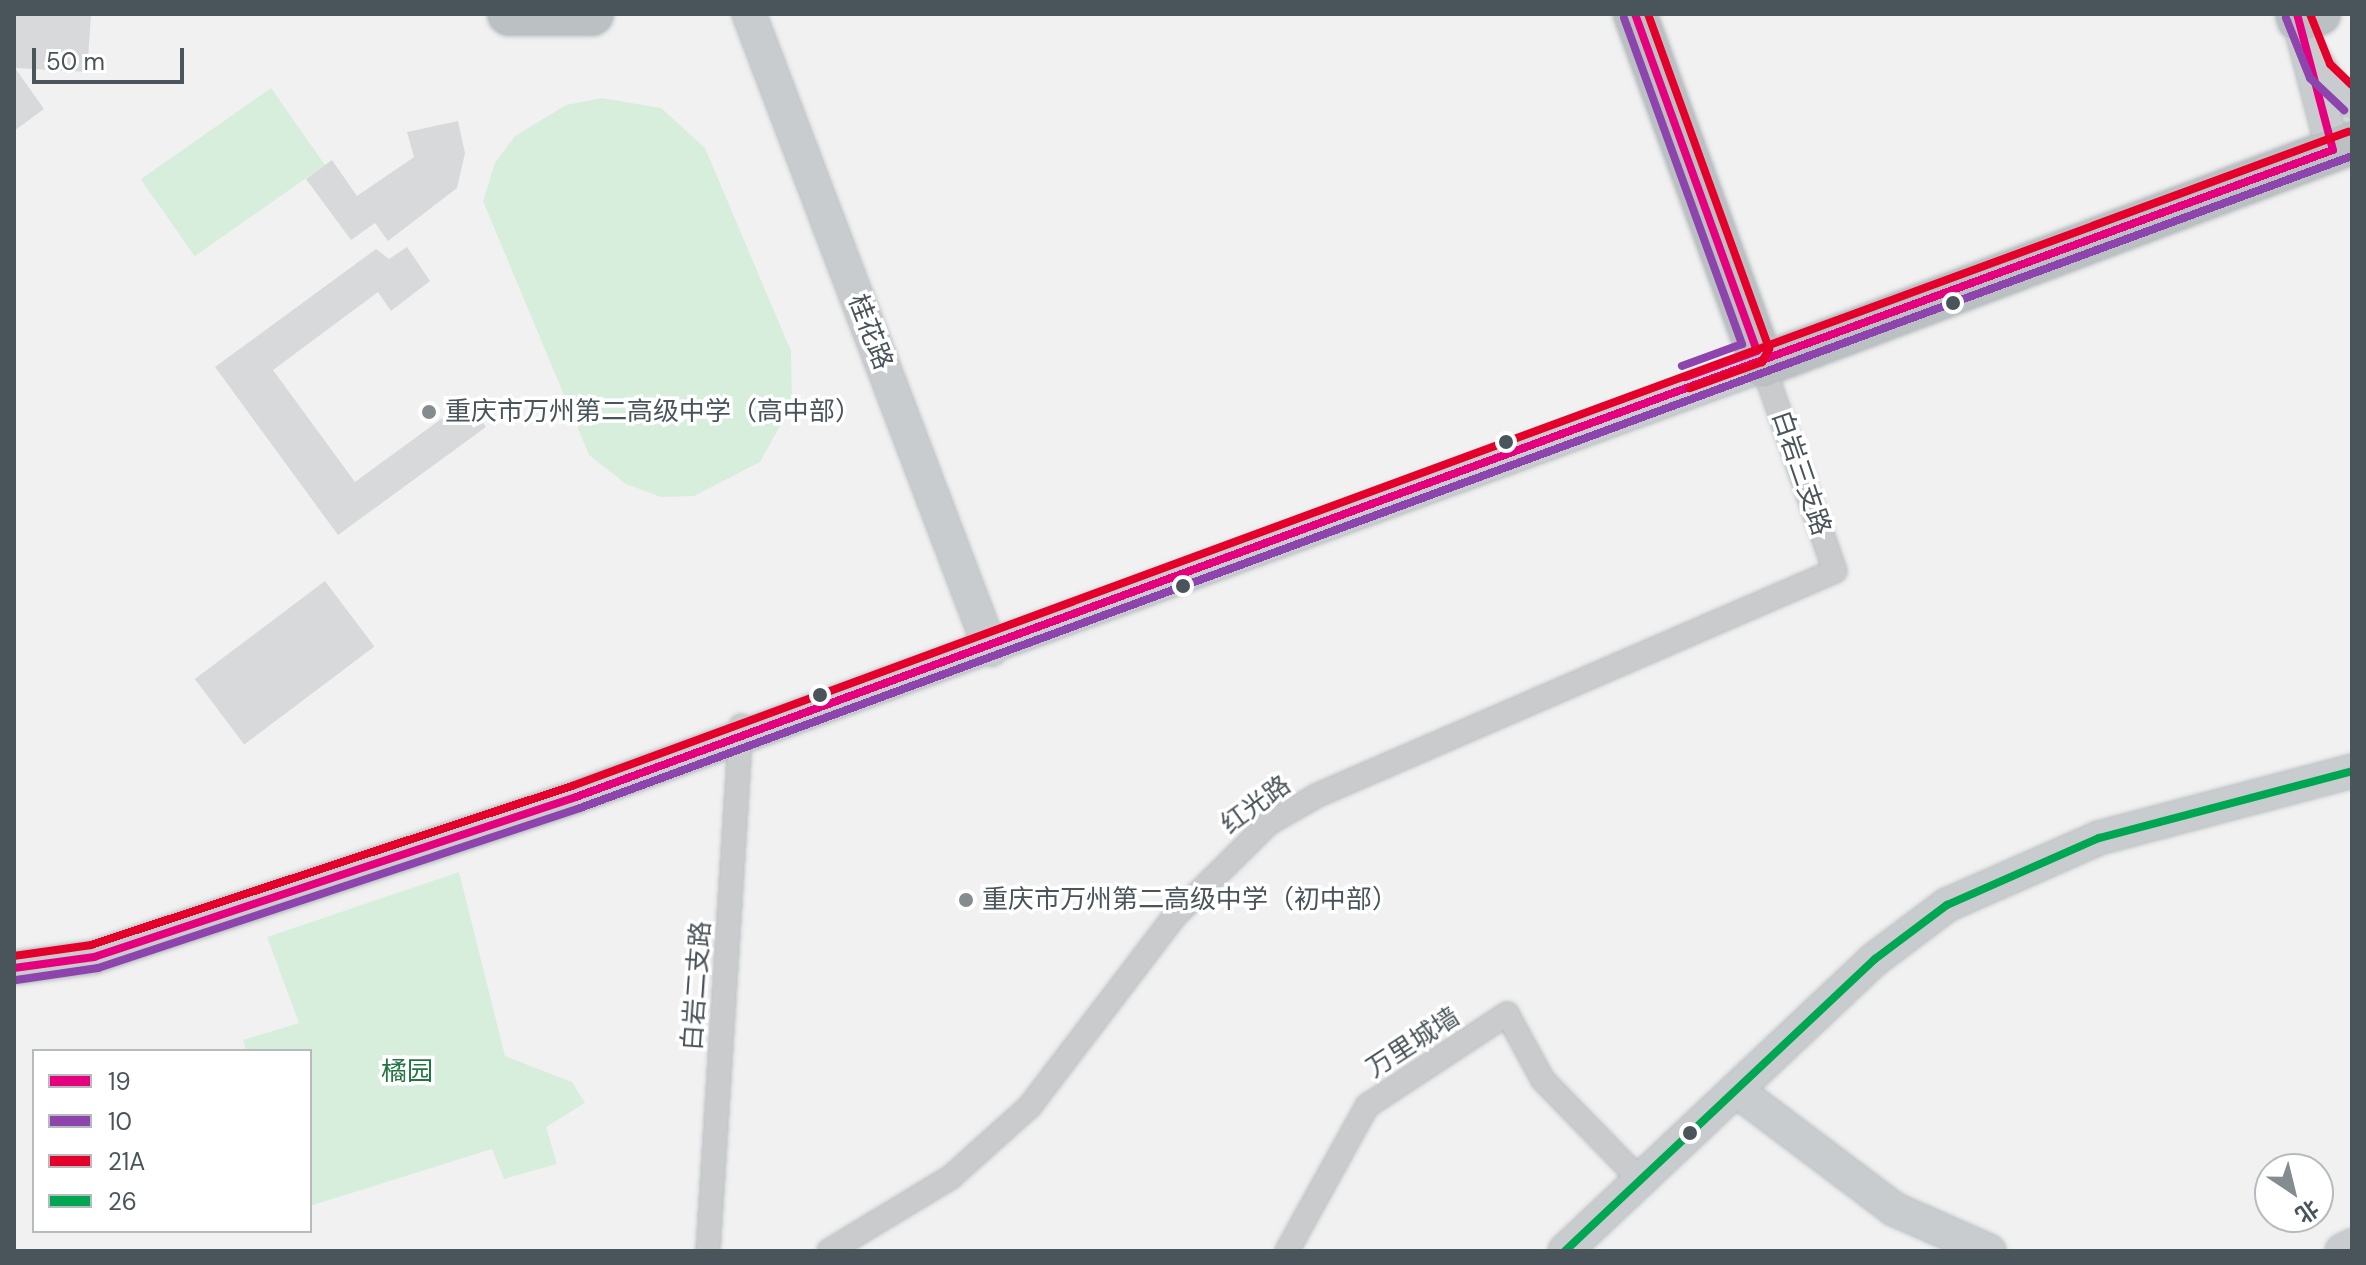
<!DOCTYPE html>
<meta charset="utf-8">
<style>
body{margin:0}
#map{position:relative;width:2366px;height:1265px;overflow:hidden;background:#f1f1f1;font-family:"DM Sans","Noto Sans SC",sans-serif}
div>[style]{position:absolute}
.green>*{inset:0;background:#d8eedd;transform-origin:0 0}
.building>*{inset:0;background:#d8d9da;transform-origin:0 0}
.roads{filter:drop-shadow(0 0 2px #b7bcbf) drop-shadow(0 0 2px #b7bcbf)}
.street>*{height:22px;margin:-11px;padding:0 11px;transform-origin:11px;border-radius:11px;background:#c9cbcc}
.secondary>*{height:32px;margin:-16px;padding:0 16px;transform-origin:16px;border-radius:16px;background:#c9ccce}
.highway>*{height:42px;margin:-21px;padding:0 21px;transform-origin:21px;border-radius:21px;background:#bbc0c3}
.bus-1>*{height:8px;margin:-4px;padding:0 4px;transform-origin:4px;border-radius:4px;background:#e5007d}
.bus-2>*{height:8px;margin:-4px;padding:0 4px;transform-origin:4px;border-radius:4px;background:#8e44ad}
.bus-3>*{height:8px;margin:-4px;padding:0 4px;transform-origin:4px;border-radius:4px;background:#e4002b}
.bus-4>*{height:8px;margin:-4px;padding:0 4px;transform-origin:4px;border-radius:4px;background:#00a651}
.dots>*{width:22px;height:22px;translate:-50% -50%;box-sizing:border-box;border:4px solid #fff;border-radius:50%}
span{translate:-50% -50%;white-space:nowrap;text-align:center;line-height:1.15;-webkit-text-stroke:7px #fff;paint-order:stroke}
.street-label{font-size:26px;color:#49555b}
.poi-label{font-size:26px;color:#49555b}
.left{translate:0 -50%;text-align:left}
.park-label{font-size:26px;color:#217540}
.frame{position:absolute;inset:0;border:16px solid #49555b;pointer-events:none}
.legend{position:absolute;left:32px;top:1049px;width:280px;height:184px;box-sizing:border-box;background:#fff;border:2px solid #b6bbbd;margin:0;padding:10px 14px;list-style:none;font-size:24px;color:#49555b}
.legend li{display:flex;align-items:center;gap:16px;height:40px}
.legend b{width:40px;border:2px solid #b6bbbd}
.north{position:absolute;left:2254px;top:1153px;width:80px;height:80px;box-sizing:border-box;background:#fff;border:2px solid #b6bbbd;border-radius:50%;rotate:145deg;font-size:22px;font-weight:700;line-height:32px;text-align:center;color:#49555b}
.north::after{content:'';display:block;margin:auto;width:28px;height:36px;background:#848c90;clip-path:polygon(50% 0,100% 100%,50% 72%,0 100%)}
.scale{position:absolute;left:32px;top:48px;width:152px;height:36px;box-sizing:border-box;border:4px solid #49555b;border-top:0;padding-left:10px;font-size:24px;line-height:28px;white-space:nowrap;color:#49555b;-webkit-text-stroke:6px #fff;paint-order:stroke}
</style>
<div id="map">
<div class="green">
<div style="left:271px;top:88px;width:94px;height:159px;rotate:55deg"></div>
<div style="clip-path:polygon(602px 98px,661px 108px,705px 148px,791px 351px,792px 404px,760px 462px,694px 496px,661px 497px,626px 484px,589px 455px,483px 201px,495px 163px,515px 136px,566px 105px)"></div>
<div style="clip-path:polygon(459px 872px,505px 1056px,572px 1082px,585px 1103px,546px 1127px,557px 1164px,504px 1179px,492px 1149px,310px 1206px,310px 1051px,246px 1051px,243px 1040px,299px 1023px,267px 937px)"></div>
</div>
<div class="building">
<div style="clip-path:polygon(14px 14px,91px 15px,87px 72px,15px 68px,44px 109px,14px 131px)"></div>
<div style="clip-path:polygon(458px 121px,465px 153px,457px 188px,388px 241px,375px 223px,351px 240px,306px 179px,332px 160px,357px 196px,414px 157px,407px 132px)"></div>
<div style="clip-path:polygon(407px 247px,430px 281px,391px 311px,378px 292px,273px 370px,355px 482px,467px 400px,486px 427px,338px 535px,215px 367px,376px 249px,389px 259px)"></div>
<div style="left:325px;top:581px;width:82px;height:163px;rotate:53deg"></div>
</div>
<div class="roads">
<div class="street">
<div style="left:708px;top:1251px;width:526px;rotate:-86.4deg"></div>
<div style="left:829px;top:1251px;width:143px;rotate:-31.2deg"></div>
<div style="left:951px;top:1177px;width:106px;rotate:-41.9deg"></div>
<div style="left:1030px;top:1106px;width:236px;rotate:-52.7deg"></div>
<div style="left:1173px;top:918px;width:135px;rotate:-44.7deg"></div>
<div style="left:1269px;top:823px;width:56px;rotate:-29.7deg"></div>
<div style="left:1318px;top:795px;width:563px;rotate:-23.43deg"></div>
<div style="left:1835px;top:571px;width:218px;rotate:-109.3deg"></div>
<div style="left:1287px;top:1251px;width:166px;rotate:-61.1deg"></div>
<div style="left:1367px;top:1106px;width:168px;rotate:-33.3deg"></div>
<div style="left:1507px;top:1014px;width:75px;rotate:61.4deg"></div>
<div style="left:1543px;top:1080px;width:144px;rotate:45.8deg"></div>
</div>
<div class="secondary">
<div style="left:749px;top:14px;width:680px;rotate:69.17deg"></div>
<div style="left:2299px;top:20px;width:134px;rotate:75.3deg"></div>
<div style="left:2312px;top:57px;width:39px;rotate:58deg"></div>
<div style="left:2333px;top:90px;width:22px;rotate:30deg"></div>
<div style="left:14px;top:968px;width:81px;rotate:-7.8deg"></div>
<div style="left:94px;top:957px;width:508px;rotate:-18.36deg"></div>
<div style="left:576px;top:797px;width:1263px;rotate:-20deg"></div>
<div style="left:1740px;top:1093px;width:193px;rotate:37deg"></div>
<div style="left:1894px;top:1209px;width:104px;rotate:23.9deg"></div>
<div style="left:1565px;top:1251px;width:426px;rotate:-43.3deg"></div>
<div style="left:1875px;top:959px;width:90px;rotate:-36.9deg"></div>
<div style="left:1947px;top:905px;width:166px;rotate:-23.8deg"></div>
<div style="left:2099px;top:838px;width:262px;rotate:-14.8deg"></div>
<div style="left:2342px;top:1251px;width:11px;rotate:-27deg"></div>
</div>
<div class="highway">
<div style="left:509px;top:14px;width:83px"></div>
<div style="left:1635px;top:14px;width:374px;rotate:70deg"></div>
<div style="left:1763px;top:365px;width:629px;rotate:-20.65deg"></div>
<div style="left:2297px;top:14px;width:6px;rotate:72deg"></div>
<div style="left:2299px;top:20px;width:21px;rotate:-17deg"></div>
</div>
</div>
<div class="bus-1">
<div style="left:1635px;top:14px;width:358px;rotate:70.1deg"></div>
<div style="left:1757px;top:351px;width:76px;rotate:159.9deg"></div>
<div style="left:14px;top:968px;width:81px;rotate:-7.8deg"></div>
<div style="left:94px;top:957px;width:508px;rotate:-18.36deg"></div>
<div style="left:576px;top:797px;width:1872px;rotate:-20.22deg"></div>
<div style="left:2333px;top:150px;width:141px;rotate:-104.8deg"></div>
</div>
<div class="bus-2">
<div style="left:1624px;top:18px;width:347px;rotate:70.1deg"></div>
<div style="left:1742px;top:344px;width:64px;rotate:159.9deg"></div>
<div style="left:2286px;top:18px;width:65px;rotate:68.2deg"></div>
<div style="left:2310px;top:78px;width:47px;rotate:43.3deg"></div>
<div style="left:16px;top:980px;width:83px;rotate:-8.3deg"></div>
<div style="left:98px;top:968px;width:508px;rotate:-18.36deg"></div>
<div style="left:580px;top:808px;width:1888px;rotate:-20.2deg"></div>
</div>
<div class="bus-3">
<div style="left:1648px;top:14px;width:356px;rotate:70.1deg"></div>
<div style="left:1769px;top:349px;width:15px;rotate:118deg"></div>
<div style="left:1762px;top:362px;width:77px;rotate:160.1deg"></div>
<div style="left:2310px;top:14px;width:54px;rotate:68.2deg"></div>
<div style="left:2330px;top:64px;width:30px;rotate:44deg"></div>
<div style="left:14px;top:956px;width:78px;rotate:-8.1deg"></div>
<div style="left:91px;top:945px;width:507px;rotate:-18.29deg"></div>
<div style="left:572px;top:786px;width:1893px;rotate:-20.22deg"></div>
</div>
<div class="bus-4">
<div style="left:1565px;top:1251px;width:426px;rotate:-43.3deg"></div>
<div style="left:1875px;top:959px;width:90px;rotate:-36.9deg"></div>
<div style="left:1947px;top:905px;width:166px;rotate:-23.8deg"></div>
<div style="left:2099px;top:838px;width:262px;rotate:-14.8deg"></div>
</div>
<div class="dots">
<div style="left:1953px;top:303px;background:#49555b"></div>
<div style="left:429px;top:412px;background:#848c90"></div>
<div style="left:1506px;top:442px;background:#49555b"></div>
<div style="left:1183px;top:586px;background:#49555b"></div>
<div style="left:820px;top:695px;background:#49555b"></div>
<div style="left:966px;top:900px;background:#848c90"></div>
<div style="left:1690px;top:1133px;background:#49555b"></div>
</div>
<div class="street-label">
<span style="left:870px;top:332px;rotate:69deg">桂花路</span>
<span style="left:1801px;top:473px;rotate:71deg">白岩三支路</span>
<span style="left:1256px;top:805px;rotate:-36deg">红光路</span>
<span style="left:697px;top:986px;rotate:-86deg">白岩二支路</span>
<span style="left:1413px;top:1043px;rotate:-33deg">万里城墙</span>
</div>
<div class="poi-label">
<span class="left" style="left:445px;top:412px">重庆市万州第二高级中学（高中部）</span>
<span class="left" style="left:982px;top:900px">重庆市万州第二高级中学（初中部）</span>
</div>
<div class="park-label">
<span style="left:407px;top:1072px">橘园</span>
</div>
<div class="frame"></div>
<ul class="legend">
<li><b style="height:10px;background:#e5007d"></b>19</li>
<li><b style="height:10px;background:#8e44ad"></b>10</li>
<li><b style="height:10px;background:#e4002b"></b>21A</li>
<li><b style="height:10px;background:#00a651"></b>26</li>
</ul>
<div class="north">北</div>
<div class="scale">50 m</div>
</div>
